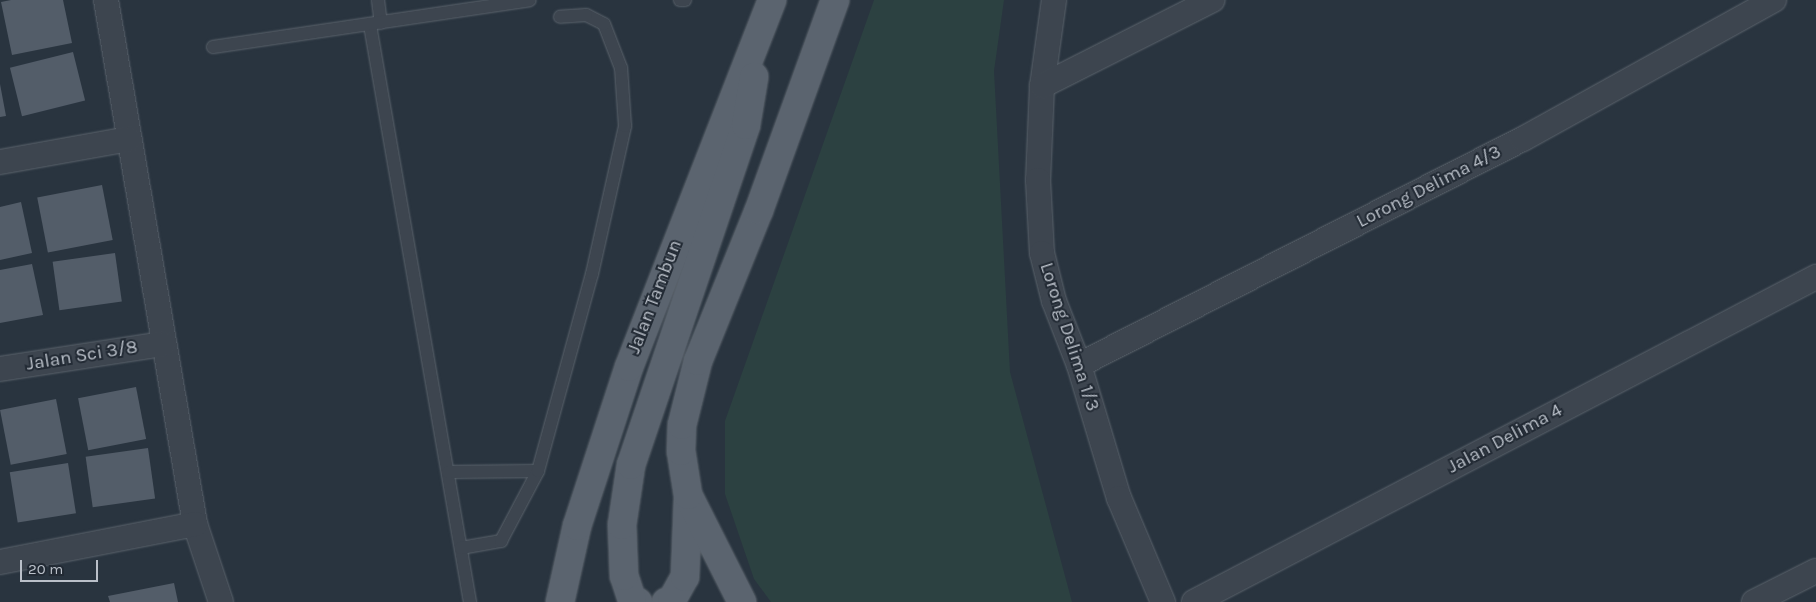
<!DOCTYPE html>
<style>
body{margin:0}
#map{position:relative;width:1816px;height:602px;overflow:hidden;background:#29343f;font-family:Karla,sans-serif}
div>[style]{position:absolute}
.green>*{inset:0;background:#2c4141}
.building>*{inset:0;background:#535d69;transform-origin:0 0}
.roads{filter:drop-shadow(0 0 1px #5b636c) drop-shadow(0 0 1px #5b636c)}
.service>*{height:12px;margin:-6px;padding:0 6px;transform-origin:6px;border-radius:6px;background:#3d454f}
.minor>*{height:24px;margin:-12px;padding:0 12px;transform-origin:12px;border-radius:12px;background:#3d454f}
.primary>*{height:28px;margin:-14px;padding:0 14px;transform-origin:14px;border-radius:14px;background:#5b646f}
span{translate:-50% -50%;white-space:nowrap;text-align:center;line-height:1.15;-webkit-text-stroke:4px #222a34;paint-order:stroke}
.street-label{font-size:19px;color:#bac0c9}
.scale{position:absolute;left:20px;top:560px;width:78px;height:22px;box-sizing:border-box;border:2px solid #bac0c9;border-top:0;padding-left:6px;font-size:15px;line-height:18px;white-space:nowrap;color:#bac0c9;-webkit-text-stroke:4px #222a34;paint-order:stroke}
</style>
<div id="map">
<div class="green">
<div style="clip-path:polygon(874px 0,1004px 0,994px 71px,1010px 372px,1072px 602px,771px 602px,754px 579px,725px 494px,725px 421px)"></div>
</div>
<div class="building">
<div style="clip-path:polygon(11px 0,63px 0,72px 43px,12px 55px,1px 2px)"></div>
<div style="left:73px;top:52px;width:50px;height:65px;rotate:76deg"></div>
<div style="clip-path:polygon(0 84px,6px 116px,0 117px)"></div>
<div style="left:102px;top:185px;width:56px;height:66px;rotate:79deg"></div>
<div style="clip-path:polygon(21px 202px,32px 253px,0 260px,0 207px)"></div>
<div style="left:115px;top:253px;width:49px;height:63px;rotate:82deg"></div>
<div style="clip-path:polygon(32px 264px,43px 315px,0 323px,0 270px)"></div>
<div style="left:136px;top:387px;width:53px;height:59px;rotate:79deg"></div>
<div style="left:56px;top:399px;width:56px;height:57px;rotate:79deg"></div>
<div style="left:148px;top:448px;width:51px;height:63px;rotate:82deg"></div>
<div style="left:68px;top:463px;width:51px;height:59px;rotate:81deg"></div>
<div style="clip-path:polygon(174px 583px,178px 602px,110px 602px,108px 596px)"></div>
</div>
<div class="roads">
<div class="service">
<div style="left:378px;top:0;width:23px;rotate:83deg"></div>
<div style="left:680px;top:0;width:5px"></div>
<div style="left:370px;top:25px;width:586px;rotate:80.17deg"></div>
<div style="left:213px;top:47px;width:320px;rotate:-8.4deg"></div>
<div style="left:448px;top:472px;width:90px;rotate:-0.6deg"></div>
<div style="left:461px;top:548px;width:41px;rotate:-9.9deg"></div>
<div style="left:501px;top:541px;width:79px;rotate:-62.1deg"></div>
<div style="left:538px;top:471px;width:204px;rotate:-74.7deg"></div>
<div style="left:592px;top:274px;width:152px;rotate:-77.4deg"></div>
<div style="left:625px;top:126px;width:58px;rotate:-93.9deg"></div>
<div style="left:621px;top:68px;width:47px;rotate:-111.1deg"></div>
<div style="left:604px;top:24px;width:20px;rotate:-153deg"></div>
<div style="left:586px;top:15px;width:26px;rotate:176deg"></div>
</div>
<div class="minor">
<div style="left:106px;top:0;width:532px;rotate:80.36deg"></div>
<div style="left:195px;top:524px;width:82px;rotate:71.6deg"></div>
<div style="left:1054px;top:0;width:87px;rotate:97.9deg"></div>
<div style="left:1042px;top:86px;width:94px;rotate:92.4deg"></div>
<div style="left:1038px;top:180px;width:73px;rotate:86.9deg"></div>
<div style="left:1042px;top:253px;width:49px;rotate:76deg"></div>
<div style="left:1054px;top:301px;width:69px;rotate:68.7deg"></div>
<div style="left:1079px;top:365px;width:139px;rotate:73.3deg"></div>
<div style="left:1119px;top:498px;width:113px;rotate:67.1deg"></div>
<div style="left:1042px;top:86px;width:191px;rotate:-26.8deg"></div>
<div style="left:0;top:162px;width:131px;rotate:-10.1deg"></div>
<div style="left:1079px;top:365px;width:498px;rotate:-27deg"></div>
<div style="left:1523px;top:139px;width:287px;rotate:-29deg"></div>
<div style="left:0;top:369px;width:165px;rotate:-8.7deg"></div>
<div style="left:0;top:562px;width:199px;rotate:-11deg"></div>
<div style="left:1194px;top:602px;width:702px;rotate:-27.59deg"></div>
<div style="left:1754px;top:602px;width:69px;rotate:-26.6deg"></div>
</div>
<div class="primary">
<div style="left:560px;top:602px;width:78px;rotate:-77.4deg"></div>
<div style="left:577px;top:526px;width:167px;rotate:-71.9deg"></div>
<div style="left:629px;top:367px;width:394px;rotate:-68.7deg"></div>
<div style="left:638px;top:602px;width:6px;rotate:-162deg"></div>
<div style="left:632px;top:600px;width:25px;rotate:-108deg"></div>
<div style="left:624px;top:576px;width:51px;rotate:-92.2deg"></div>
<div style="left:622px;top:525px;width:61px;rotate:-81.5deg"></div>
<div style="left:631px;top:465px;width:359px;rotate:-71.3deg"></div>
<div style="left:746px;top:125px;width:49px;rotate:-80.5deg"></div>
<div style="left:666px;top:602px;width:6px;rotate:-18deg"></div>
<div style="left:672px;top:600px;width:26px;rotate:-61deg"></div>
<div style="left:685px;top:577px;width:78px;rotate:-87.8deg"></div>
<div style="left:742px;top:602px;width:120px;rotate:-116.8deg"></div>
<div style="left:688px;top:495px;width:45px;rotate:-99deg"></div>
<div style="left:681px;top:451px;width:26px;rotate:-88deg"></div>
<div style="left:682px;top:425px;width:66px;rotate:-76deg"></div>
<div style="left:698px;top:361px;width:163px;rotate:-68deg"></div>
<div style="left:759px;top:210px;width:223px;rotate:-70.1deg"></div>
</div>
</div>
<div class="street-label">
<span style="left:1429px;top:187px;rotate:-27deg">Lorong Delima 4/3</span>
<span style="left:655px;top:297px;rotate:-69deg">Jalan Tambun</span>
<span style="left:1069px;top:337px;rotate:72deg">Lorong Delima 1/3</span>
<span style="left:82px;top:356px;rotate:-9deg">Jalan Sci 3/8</span>
<span style="left:1505px;top:439px;rotate:-28deg">Jalan Delima 4</span>
</div>
<div class="scale">20 m</div>
</div>
